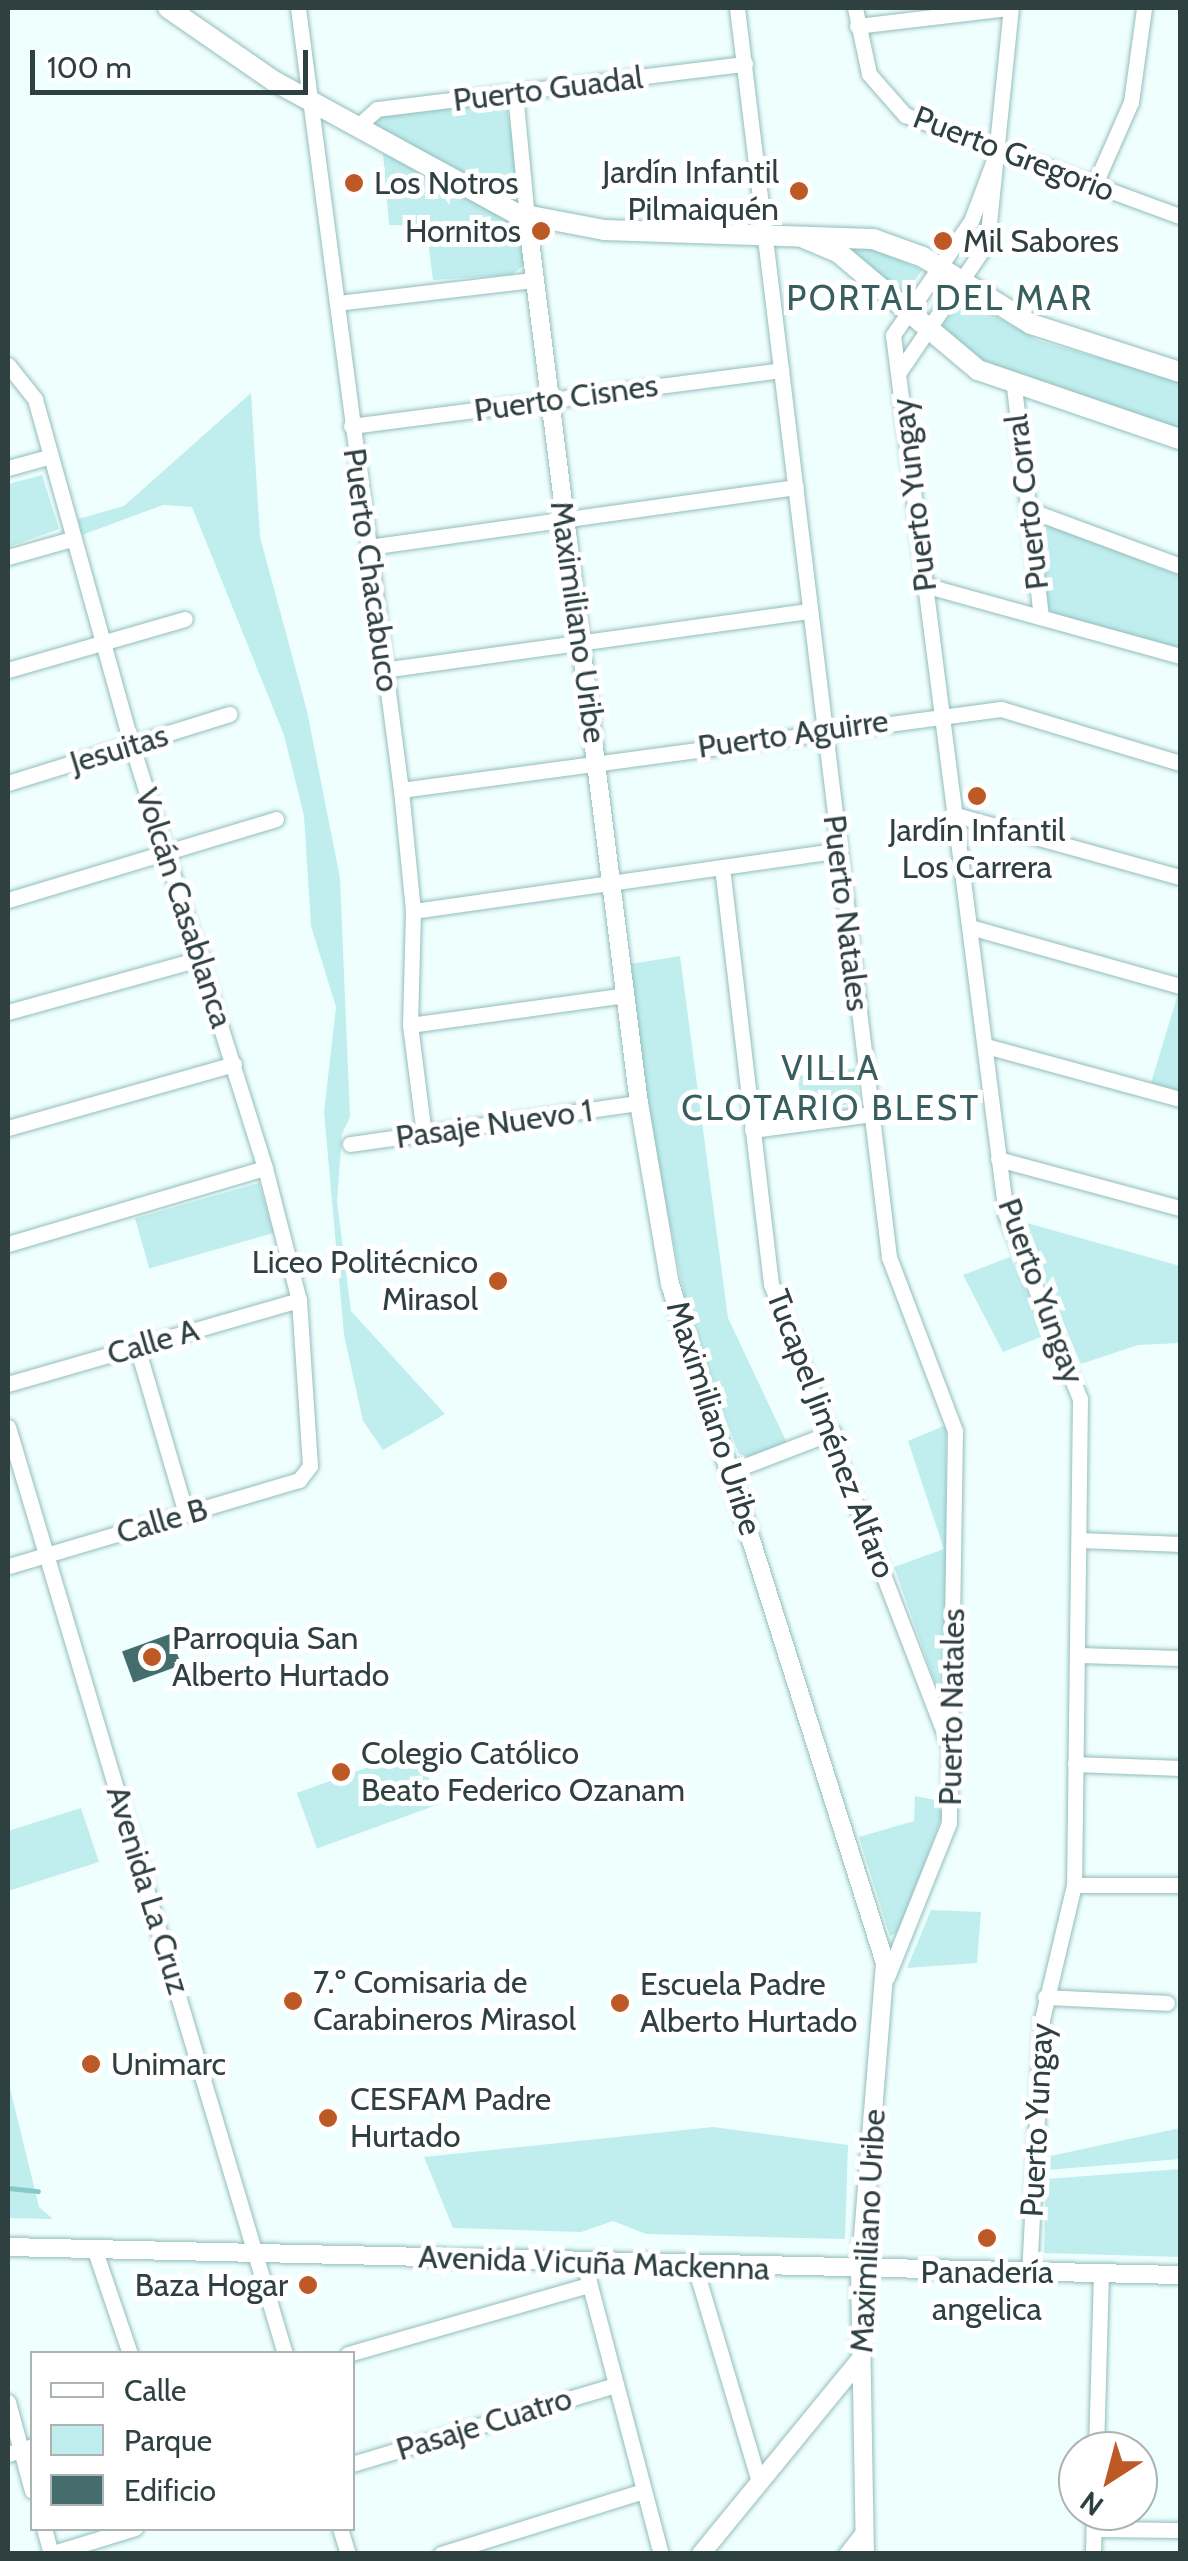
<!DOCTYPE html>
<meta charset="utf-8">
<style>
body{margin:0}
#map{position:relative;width:1188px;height:2561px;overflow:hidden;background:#eefffe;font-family:Cabin,sans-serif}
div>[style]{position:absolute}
.green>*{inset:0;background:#c0eeee;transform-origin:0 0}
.stream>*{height:5px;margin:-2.5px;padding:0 2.5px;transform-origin:2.5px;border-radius:2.5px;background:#87c8c8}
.building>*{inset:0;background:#456d6d;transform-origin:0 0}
.roads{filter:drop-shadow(0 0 2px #93bdbc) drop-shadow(0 0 2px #93bdbc)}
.minor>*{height:15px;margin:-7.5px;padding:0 7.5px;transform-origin:7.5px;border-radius:7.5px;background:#fff}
.tertiary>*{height:18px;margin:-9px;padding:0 9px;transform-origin:9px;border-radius:9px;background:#fff}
.secondary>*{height:20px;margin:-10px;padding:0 10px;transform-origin:10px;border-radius:10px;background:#fff}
.dots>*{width:28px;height:28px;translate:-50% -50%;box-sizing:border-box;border:5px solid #fff;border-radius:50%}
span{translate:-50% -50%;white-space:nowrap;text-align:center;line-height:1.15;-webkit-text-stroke:10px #fff;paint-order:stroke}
.street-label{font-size:32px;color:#2e4040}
.poi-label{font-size:32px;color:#2e4040}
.right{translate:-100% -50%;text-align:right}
.left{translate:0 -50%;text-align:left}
.neighbourhood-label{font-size:35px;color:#375f5f;letter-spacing:2.5px}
.frame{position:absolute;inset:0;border:10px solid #2e4040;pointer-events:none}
.legend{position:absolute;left:30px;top:2351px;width:325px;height:180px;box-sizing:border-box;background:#fff;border:2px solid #abb3b3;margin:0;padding:12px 18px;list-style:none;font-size:30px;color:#2e4040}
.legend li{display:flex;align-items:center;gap:20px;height:50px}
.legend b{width:50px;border:2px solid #abb3b3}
.north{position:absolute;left:1058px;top:2431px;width:100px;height:100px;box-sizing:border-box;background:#fff;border:2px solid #abb3b3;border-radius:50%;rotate:216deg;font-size:28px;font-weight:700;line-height:40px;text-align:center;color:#2e4040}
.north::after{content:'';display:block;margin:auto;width:35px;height:45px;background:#bd5924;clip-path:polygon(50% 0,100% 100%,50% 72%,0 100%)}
.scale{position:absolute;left:30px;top:50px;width:278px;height:45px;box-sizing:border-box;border:5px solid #2e4040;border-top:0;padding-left:12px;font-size:30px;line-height:35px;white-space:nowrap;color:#2e4040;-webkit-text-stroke:8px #fff;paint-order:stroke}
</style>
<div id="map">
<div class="green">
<div style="clip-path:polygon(506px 102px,521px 189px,509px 198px,373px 126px,382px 117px)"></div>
<div style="clip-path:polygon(383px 153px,518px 223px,524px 265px,511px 275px,433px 280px,426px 226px,389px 225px)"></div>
<div style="clip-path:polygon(828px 238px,856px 241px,922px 270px,902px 298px)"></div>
<div style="clip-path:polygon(962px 298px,1040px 341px,1180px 381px,1180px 428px,1018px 382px,970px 357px,939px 330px)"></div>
<div style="clip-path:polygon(251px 393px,260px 537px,307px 711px,340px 878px,350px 1117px,342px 1134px,337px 1201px,351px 1311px,445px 1414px,383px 1450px,363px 1421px,344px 1335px,324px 1112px,336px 1007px,311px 926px,304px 816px,284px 735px,192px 507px,163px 505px,82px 535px,78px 519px,124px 506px)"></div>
<div style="clip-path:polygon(42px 475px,59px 529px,8px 547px,8px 484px)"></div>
<div style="clip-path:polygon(1042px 522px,1180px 576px,1180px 651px,1057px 616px,1048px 607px)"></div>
<div style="clip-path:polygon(680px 956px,728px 1318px,787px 1443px,752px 1458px,739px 1454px,691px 1328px,649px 1119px,630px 964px)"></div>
<div style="clip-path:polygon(1178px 994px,1180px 994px,1180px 1091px,1151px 1083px)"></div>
<div style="left:855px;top:1068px;width:35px;height:58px;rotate:82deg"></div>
<div style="left:259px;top:1183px;width:52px;height:129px;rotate:74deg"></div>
<div style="clip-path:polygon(1020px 1221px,1180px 1266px,1180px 1343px,1138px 1345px,1081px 1364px)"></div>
<div style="clip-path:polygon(1010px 1257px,1046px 1335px,1003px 1352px,963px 1275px)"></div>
<div style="clip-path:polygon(946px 1425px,946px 1695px,941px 1699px,894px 1567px,944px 1549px,908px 1441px)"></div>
<div style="left:418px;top:1749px;width:59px;height:129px;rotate:70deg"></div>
<div style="clip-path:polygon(915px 1796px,935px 1800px,943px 1814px,899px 1932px,890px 1936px,859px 1837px,914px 1821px)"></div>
<div style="clip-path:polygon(81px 1808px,99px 1862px,8px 1891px,8px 1831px)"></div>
<div style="clip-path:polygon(931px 1910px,981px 1912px,977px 1963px,907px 1968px)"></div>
<div style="clip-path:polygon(8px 2080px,39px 2207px,53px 2219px,8px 2218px)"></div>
<div style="clip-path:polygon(713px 2127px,848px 2145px,845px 2239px,646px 2234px,613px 2221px,581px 2232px,453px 2228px,424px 2157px)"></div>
<div style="clip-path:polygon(1180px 2128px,1180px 2159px,1047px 2170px,1046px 2157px)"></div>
<div style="clip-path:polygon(1180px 2169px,1180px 2257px,1044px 2253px,1046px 2179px)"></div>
</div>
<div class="stream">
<div style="left:8px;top:2188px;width:30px;rotate:6deg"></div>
</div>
<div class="building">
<div style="left:170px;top:1634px;width:33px;height:51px;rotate:70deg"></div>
</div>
<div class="roads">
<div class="minor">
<div style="left:298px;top:8px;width:789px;rotate:82.5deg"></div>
<div style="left:401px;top:790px;width:122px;rotate:84.3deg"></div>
<div style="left:413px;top:911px;width:114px;rotate:91.5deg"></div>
<div style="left:410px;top:1025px;width:110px;rotate:82.7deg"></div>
<div style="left:737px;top:8px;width:1258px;rotate:83.06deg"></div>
<div style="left:889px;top:1257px;width:186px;rotate:69.2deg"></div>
<div style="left:955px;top:1431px;width:392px;rotate:90.9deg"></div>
<div style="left:949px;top:1823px;width:166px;rotate:111.9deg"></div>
<div style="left:855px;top:8px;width:67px;rotate:78deg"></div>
<div style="left:869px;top:74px;width:55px;rotate:48.7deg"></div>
<div style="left:905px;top:115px;width:293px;rotate:20.2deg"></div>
<div style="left:857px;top:26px;width:153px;rotate:-6.8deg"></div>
<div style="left:515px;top:93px;width:125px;rotate:84.5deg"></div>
<div style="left:357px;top:127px;width:27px;rotate:-42deg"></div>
<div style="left:377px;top:109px;width:371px;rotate:-7deg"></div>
<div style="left:997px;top:152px;width:74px;rotate:110.6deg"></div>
<div style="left:971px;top:221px;width:138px;rotate:124.4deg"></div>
<div style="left:893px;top:335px;width:887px;rotate:82.68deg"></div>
<div style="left:1006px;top:1215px;width:198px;rotate:68.1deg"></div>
<div style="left:1080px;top:1399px;width:486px;rotate:90.7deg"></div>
<div style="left:1074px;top:1885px;width:138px;rotate:103.4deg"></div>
<div style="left:1042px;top:2019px;width:254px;rotate:92.9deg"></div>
<div style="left:1094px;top:186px;width:92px;rotate:-66.2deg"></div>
<div style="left:1131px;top:102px;width:95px;rotate:-82.1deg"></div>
<div style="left:337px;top:303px;width:196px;rotate:-6.7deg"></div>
<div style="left:8px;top:365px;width:43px;rotate:51.5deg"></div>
<div style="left:35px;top:399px;width:360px;rotate:74.4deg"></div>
<div style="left:132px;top:746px;width:442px;rotate:72.5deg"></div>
<div style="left:265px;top:1168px;width:136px;rotate:75.6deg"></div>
<div style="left:299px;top:1300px;width:166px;rotate:86.2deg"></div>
<div style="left:310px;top:1466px;width:18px;rotate:128deg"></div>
<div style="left:299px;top:1480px;width:303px;rotate:163.5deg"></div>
<div style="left:899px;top:372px;width:156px;rotate:-55.7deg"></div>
<div style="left:987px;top:243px;width:236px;rotate:-84.2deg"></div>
<div style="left:1014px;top:387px;width:231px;rotate:83.3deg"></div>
<div style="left:351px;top:426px;width:434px;rotate:-7.4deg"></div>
<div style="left:8px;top:468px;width:41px;rotate:-15.4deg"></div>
<div style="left:1029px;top:510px;width:161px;rotate:20.3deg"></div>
<div style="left:369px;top:547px;width:431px;rotate:-8deg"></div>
<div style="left:8px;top:557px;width:66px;rotate:-15.9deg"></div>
<div style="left:924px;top:585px;width:266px;rotate:15.5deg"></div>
<div style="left:8px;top:670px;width:184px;rotate:-16.1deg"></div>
<div style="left:383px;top:670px;width:431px;rotate:-7.9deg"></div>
<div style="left:8px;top:783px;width:232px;rotate:-17.3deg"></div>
<div style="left:401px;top:790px;width:605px;rotate:-7.69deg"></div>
<div style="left:1001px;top:709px;width:187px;rotate:16.8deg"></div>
<div style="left:956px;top:815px;width:232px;rotate:15.5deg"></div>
<div style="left:722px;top:867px;width:420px;rotate:83.3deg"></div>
<div style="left:771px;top:1284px;width:491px;rotate:68.9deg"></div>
<div style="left:8px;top:900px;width:280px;rotate:-16.8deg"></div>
<div style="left:413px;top:911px;width:427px;rotate:-8.1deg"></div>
<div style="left:970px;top:927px;width:218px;rotate:15.7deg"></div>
<div style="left:8px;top:1012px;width:202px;rotate:-15.5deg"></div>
<div style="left:410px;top:1025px;width:217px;rotate:-7.9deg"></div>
<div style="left:986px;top:1046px;width:201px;rotate:15.3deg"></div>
<div style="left:8px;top:1128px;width:235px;rotate:-15.8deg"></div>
<div style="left:752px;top:1130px;width:121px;rotate:-7.6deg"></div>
<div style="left:350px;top:1144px;width:292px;rotate:-8.1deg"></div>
<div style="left:998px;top:1159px;width:188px;rotate:15.1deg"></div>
<div style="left:8px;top:1244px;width:268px;rotate:-16.5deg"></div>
<div style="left:137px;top:1347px;width:174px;rotate:73.6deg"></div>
<div style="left:8px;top:1384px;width:303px;rotate:-16.1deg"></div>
<div style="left:8px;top:1427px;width:968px;rotate:73.36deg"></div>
<div style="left:734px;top:1470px;width:106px;rotate:-21deg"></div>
<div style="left:1080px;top:1540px;width:100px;rotate:2.3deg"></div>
<div style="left:1078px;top:1655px;width:102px;rotate:1.7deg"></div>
<div style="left:1075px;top:1764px;width:105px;rotate:2.2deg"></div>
<div style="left:1074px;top:1885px;width:106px"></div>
<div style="left:1045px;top:1997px;width:122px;rotate:2.8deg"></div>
<div style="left:94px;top:2248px;width:112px;rotate:71.2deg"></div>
<div style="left:584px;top:2263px;width:301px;rotate:75.2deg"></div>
<div style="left:695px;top:2267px;width:224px;rotate:73.4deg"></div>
<div style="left:348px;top:2354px;width:251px;rotate:-16deg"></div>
<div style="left:8px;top:2402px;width:92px;rotate:74.9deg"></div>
<div style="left:1096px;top:2451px;width:177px;rotate:-88.4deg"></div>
<div style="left:8px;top:2454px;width:25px;rotate:-18deg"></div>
<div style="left:352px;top:2464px;width:275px;rotate:-16.7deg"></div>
<div style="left:44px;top:2528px;width:27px;rotate:75deg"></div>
<div style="left:340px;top:2528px;width:27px;rotate:73deg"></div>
<div style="left:1094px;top:2529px;width:86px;rotate:0.7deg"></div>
<div style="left:50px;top:2554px;width:89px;rotate:-17deg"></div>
<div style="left:441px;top:2554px;width:212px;rotate:-17.3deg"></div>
<div style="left:846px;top:2554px;width:29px;rotate:-52deg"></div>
<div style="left:1093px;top:2554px;width:43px;rotate:-88.7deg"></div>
</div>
<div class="tertiary">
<div style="left:527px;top:217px;width:893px;rotate:82.8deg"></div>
<div style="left:639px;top:1103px;width:184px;rotate:80.3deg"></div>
<div style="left:670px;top:1284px;width:712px;rotate:72.43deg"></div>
<div style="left:885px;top:1963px;width:309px;rotate:94.6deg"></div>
<div style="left:860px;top:2271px;width:283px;rotate:89deg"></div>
<div style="left:8px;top:2247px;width:1172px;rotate:1.37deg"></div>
<div style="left:701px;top:2554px;width:251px;rotate:-50.7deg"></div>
</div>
<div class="secondary">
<div style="left:168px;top:8px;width:129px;rotate:34.6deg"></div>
<div style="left:274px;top:81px;width:275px;rotate:28.7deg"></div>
<div style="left:515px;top:213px;width:91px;rotate:10.8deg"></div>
<div style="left:604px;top:230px;width:269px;rotate:1.9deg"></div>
<div style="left:873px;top:239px;width:53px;rotate:19.8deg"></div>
<div style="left:923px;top:257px;width:127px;rotate:31.8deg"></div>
<div style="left:1031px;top:324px;width:157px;rotate:17.9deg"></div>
<div style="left:804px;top:238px;width:38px;rotate:23deg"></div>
<div style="left:839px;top:253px;width:182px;rotate:40.1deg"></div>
<div style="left:978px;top:370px;width:213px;rotate:18.9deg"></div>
</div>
</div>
<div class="dots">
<div style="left:354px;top:183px;background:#bd5924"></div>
<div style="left:799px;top:191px;background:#bd5924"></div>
<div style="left:541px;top:231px;background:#bd5924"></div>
<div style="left:943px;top:241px;background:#bd5924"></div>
<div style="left:977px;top:796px;background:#bd5924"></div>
<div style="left:498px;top:1281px;background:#bd5924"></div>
<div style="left:152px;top:1657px;background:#bd5924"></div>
<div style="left:341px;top:1772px;background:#bd5924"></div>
<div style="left:293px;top:2001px;background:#bd5924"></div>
<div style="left:620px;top:2003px;background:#bd5924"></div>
<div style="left:91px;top:2064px;background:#bd5924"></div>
<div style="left:328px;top:2118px;background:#bd5924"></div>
<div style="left:987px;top:2238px;background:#bd5924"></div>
<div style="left:308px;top:2285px;background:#bd5924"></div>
</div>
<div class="street-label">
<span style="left:548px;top:89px;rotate:-7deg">Puerto Guadal</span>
<span style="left:1014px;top:154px;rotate:21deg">Puerto Gregorio</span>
<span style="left:566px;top:398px;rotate:-8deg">Puerto Cisnes</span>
<span style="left:914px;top:495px;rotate:-97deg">Puerto Yungay</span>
<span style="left:1027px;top:502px;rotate:-97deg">Puerto Corral</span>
<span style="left:371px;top:570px;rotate:82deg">Puerto Chacabuco</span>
<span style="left:578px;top:622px;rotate:82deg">Maximiliano Uribe</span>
<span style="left:793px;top:734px;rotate:-8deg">Puerto Aguirre</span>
<span style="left:119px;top:749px;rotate:-17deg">Jesuitas</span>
<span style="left:184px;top:908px;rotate:72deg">Volcán Casablanca</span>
<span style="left:846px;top:913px;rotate:83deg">Puerto Natales</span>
<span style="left:494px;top:1124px;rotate:-8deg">Pasaje Nuevo 1</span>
<span style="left:1041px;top:1291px;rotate:70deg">Puerto Yungay</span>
<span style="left:153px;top:1342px;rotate:-16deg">Calle A</span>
<span style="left:714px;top:1418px;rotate:72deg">Maximiliano Uribe</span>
<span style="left:831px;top:1434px;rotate:69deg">Tucapel Jiménez Alfaro</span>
<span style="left:162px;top:1521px;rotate:-16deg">Calle B</span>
<span style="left:952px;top:1707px;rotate:-89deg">Puerto Natales</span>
<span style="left:148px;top:1890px;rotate:73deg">Avenida La Cruz</span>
<span style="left:1037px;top:2120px;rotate:-87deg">Puerto Yungay</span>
<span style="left:868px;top:2231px;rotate:-87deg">Maximiliano Uribe</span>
<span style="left:594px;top:2263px;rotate:2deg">Avenida Vicuña Mackenna</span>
<span style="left:484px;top:2424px;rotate:-17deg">Pasaje Cuatro</span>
</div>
<div class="poi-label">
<span class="right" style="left:779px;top:191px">Jardín Infantil<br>Pilmaiquén</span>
<span class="left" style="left:374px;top:183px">Los Notros</span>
<span class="right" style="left:521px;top:231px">Hornitos</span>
<span class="left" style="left:963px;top:241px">Mil Sabores</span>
<span style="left:977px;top:849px">Jardín Infantil<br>Los Carrera</span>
<span class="right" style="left:478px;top:1281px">Liceo Politécnico<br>Mirasol</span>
<span class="left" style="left:172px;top:1657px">Parroquia San<br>Alberto Hurtado</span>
<span class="left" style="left:361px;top:1772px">Colegio Católico<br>Beato Federico Ozanam</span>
<span class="left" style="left:313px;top:2001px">7.º Comisaria de<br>Carabineros Mirasol</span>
<span class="left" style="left:640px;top:2003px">Escuela Padre<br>Alberto Hurtado</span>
<span class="left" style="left:111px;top:2064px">Unimarc</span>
<span class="left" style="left:350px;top:2118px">CESFAM Padre<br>Hurtado</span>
<span style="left:987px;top:2291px">Panadería<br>angelica</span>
<span class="right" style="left:288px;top:2285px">Baza Hogar</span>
</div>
<div class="neighbourhood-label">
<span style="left:940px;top:298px">PORTAL DEL MAR</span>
<span style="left:831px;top:1088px">VILLA<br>CLOTARIO BLEST</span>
</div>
<div class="frame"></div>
<ul class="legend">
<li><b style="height:12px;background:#fff"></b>Calle</li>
<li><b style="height:28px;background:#c0eeee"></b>Parque</li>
<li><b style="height:28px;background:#456d6d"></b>Edificio</li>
</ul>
<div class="north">N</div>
<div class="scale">100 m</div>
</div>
